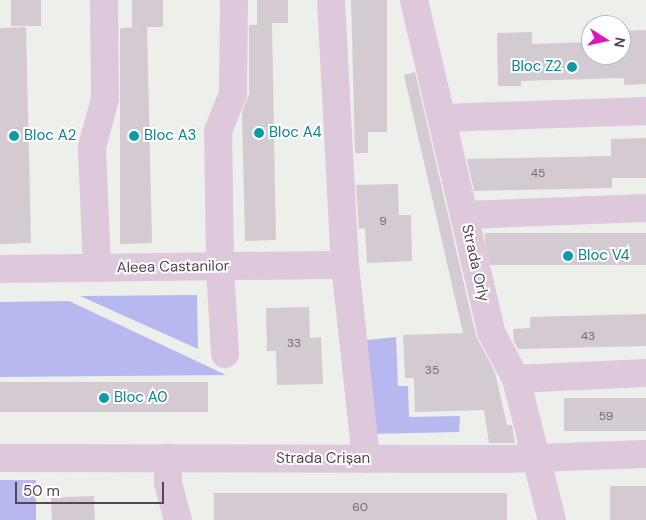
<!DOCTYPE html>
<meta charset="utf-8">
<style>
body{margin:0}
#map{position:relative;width:646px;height:520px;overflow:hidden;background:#edefeb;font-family:"DM Sans",sans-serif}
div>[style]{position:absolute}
.green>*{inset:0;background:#b7b8ef;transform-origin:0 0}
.building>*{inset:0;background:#d3cbd1;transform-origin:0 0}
.minor>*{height:28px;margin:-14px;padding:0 14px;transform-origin:14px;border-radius:14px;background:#ddc9db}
.dots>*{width:14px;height:14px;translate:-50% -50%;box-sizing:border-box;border:2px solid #fff;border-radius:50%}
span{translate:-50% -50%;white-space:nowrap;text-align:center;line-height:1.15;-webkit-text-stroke:4px #fff;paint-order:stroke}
.number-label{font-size:12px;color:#786676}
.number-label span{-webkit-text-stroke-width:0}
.culture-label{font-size:15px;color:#0d838f}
.right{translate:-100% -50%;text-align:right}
.left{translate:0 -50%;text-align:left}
.street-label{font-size:15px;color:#594457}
.north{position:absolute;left:581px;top:15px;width:50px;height:50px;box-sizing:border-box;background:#fff;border:1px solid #bdb4bc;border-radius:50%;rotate:100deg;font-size:14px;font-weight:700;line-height:20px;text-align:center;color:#594457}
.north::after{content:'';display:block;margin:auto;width:18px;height:22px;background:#df15bd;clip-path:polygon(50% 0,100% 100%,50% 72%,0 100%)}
.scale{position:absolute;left:15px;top:482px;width:149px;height:22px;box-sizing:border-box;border:2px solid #594457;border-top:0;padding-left:6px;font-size:15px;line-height:18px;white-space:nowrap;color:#594457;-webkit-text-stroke:4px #fff;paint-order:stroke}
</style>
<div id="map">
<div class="green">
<div style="clip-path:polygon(197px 295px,198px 349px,80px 296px)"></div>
<div style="clip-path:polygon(69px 301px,226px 375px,0 377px,0 302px)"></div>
<div style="clip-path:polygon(396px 337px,398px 386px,408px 386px,409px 417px,460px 416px,459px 432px,367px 434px,357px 341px)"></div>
<div style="left:36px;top:480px;width:40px;height:36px;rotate:90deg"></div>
</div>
<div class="building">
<div style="left:11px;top:0;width:30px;height:26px"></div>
<div style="left:132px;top:0;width:31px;height:27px"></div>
<div style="clip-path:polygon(257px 0,288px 0,288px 23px,272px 23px,276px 240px,245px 241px,242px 112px,249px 94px,249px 25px,257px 25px)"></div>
<div style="clip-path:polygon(351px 0,387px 0,387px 132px,368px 132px,368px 153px,355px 153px)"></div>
<div style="clip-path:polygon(26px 27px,31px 243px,0 244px,0 28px)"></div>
<div style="clip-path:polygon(147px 27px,152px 243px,120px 244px,120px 28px)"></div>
<div style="clip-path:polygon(646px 30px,646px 84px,624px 85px,624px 78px,521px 81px,521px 86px,498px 86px,497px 33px,532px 32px,532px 44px,591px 42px,591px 55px,621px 55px,621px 31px)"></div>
<div style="clip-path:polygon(415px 72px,476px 336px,495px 372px,507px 425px,512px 425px,515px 443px,489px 443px,484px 410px,415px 412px,414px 378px,405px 378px,403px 335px,463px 333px,404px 75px)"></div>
<div style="clip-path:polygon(646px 138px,646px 178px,612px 178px,612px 188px,474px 191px,467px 159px,611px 156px,611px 139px)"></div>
<div style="clip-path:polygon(398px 184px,399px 215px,411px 215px,412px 261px,367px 263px,365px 228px,359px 229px,356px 185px)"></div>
<div style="left:646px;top:233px;width:32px;height:161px;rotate:90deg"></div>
<div style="clip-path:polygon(309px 307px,310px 338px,321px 337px,323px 384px,277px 385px,276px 351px,267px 351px,266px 308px)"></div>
<div style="clip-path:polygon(646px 314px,646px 346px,518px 349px,514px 341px,513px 329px,530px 328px,530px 317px)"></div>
<div style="left:208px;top:382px;width:30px;height:208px;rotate:90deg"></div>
<div style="left:646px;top:398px;width:33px;height:82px;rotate:90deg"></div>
<div style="left:646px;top:486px;width:34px;height:36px;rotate:90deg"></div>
<div style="left:507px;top:493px;width:27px;height:293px;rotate:90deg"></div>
<div style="left:94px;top:496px;width:24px;height:43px;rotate:88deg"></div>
</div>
<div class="minor">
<div style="left:331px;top:0;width:265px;rotate:87deg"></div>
<div style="left:345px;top:265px;width:195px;rotate:83.8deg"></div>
<div style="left:414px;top:0;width:341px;rotate:76.9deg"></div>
<div style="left:491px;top:332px;width:53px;rotate:62deg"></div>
<div style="left:516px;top:379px;width:146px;rotate:75.7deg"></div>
<div style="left:442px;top:118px;width:204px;rotate:-2deg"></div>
<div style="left:465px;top:215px;width:181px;rotate:-2.2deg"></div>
<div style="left:97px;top:268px;width:121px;rotate:-92.4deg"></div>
<div style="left:92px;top:147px;width:50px;rotate:-74.8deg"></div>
<div style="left:105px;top:99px;width:99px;rotate:-90.6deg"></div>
<div style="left:0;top:269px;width:345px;rotate:-0.7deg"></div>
<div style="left:225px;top:354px;width:88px;rotate:-93.3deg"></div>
<div style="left:220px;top:266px;width:135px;rotate:-90.8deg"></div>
<div style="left:218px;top:131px;width:40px;rotate:-68deg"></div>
<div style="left:233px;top:94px;width:94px;rotate:-89.4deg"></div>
<div style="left:516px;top:379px;width:130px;rotate:-2.6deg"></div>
<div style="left:0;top:458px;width:507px;rotate:0.11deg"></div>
<div style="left:507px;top:459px;width:139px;rotate:-2.1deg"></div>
<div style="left:168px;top:458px;width:25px;rotate:90deg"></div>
<div style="left:168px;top:483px;width:38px;rotate:75deg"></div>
</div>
<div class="dots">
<div style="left:572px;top:67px;background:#0f9aa8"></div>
<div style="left:259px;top:133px;background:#0f9aa8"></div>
<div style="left:14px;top:136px;background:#0f9aa8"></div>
<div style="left:134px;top:136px;background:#0f9aa8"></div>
<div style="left:568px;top:256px;background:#0f9aa8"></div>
<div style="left:104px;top:398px;background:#0f9aa8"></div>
</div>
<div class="number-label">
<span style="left:538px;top:174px">45</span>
<span style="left:383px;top:222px">9</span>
<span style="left:588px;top:337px">43</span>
<span style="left:294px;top:344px">33</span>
<span style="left:432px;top:371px">35</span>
<span style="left:606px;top:417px">59</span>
<span style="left:360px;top:508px">60</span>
</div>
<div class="culture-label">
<span class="right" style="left:562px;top:67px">Bloc Z2</span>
<span class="left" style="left:269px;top:133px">Bloc A4</span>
<span class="left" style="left:24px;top:136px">Bloc A2</span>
<span class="left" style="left:144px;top:136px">Bloc A3</span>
<span class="left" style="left:578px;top:256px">Bloc V4</span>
<span class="left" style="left:114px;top:398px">Bloc A0</span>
</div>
<div class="street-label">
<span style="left:475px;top:263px;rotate:77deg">Strada Orly</span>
<span style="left:173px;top:267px;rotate:-1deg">Aleea Castanilor</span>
<span style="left:323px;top:459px">Strada Crișan</span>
</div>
<div class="north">N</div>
<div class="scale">50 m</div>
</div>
